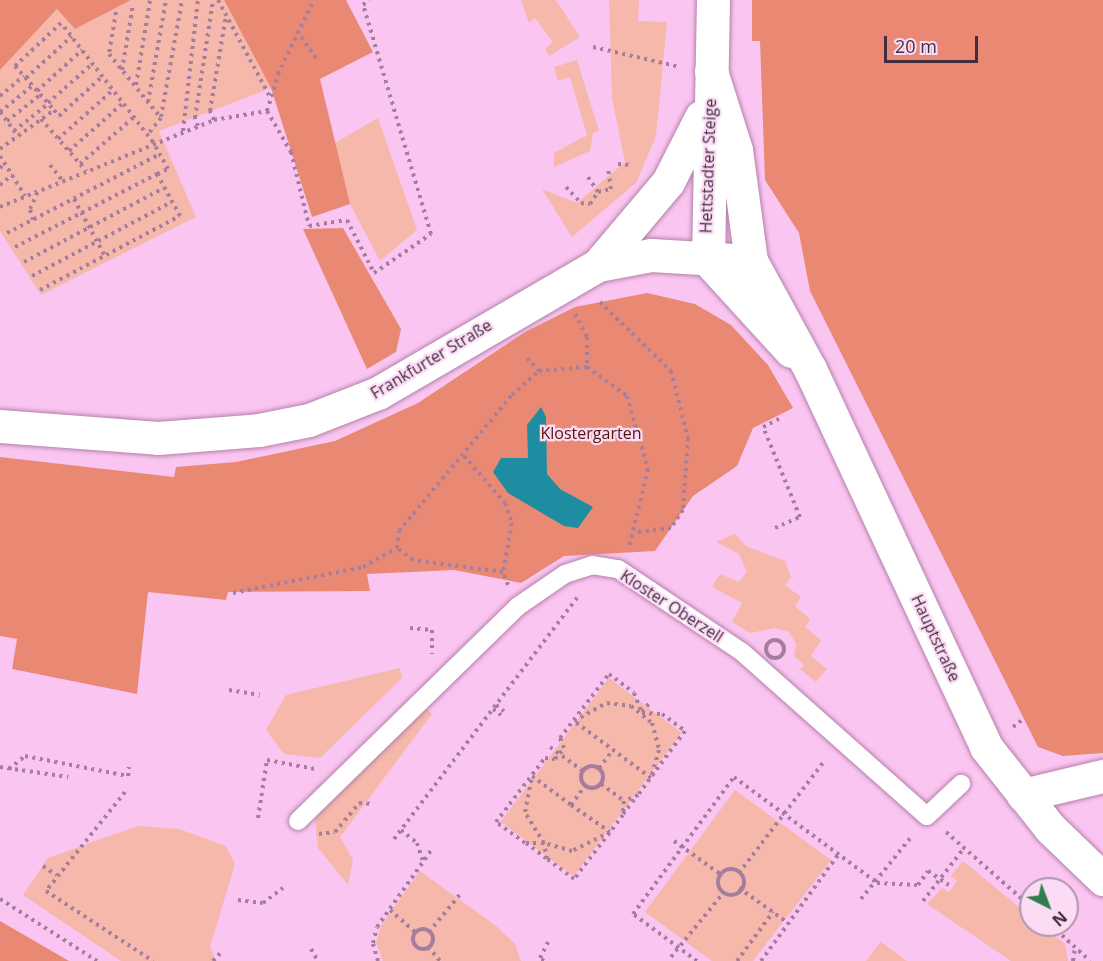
<!DOCTYPE html>
<meta charset="utf-8">
<style>
body{margin:0}
#map{position:relative;width:1103px;height:961px;overflow:hidden;background:#fbc5f1;font-family:"Open Sans",sans-serif}
div>[style]{position:absolute}
.green>*{inset:0;background:#f5b8ab;transform-origin:0 0}
.forest>*{inset:0;background:#e98974}
.water>*{inset:0;background:#1e8da1}
.path>*{height:4px;margin-top:-2px;transform-origin:0;background:repeating-linear-gradient(90deg,#a57e9e 0 3px,transparent 0 7.5px)}
.path>.ring{margin:-2px;padding:0;box-sizing:content-box;background:none;border:4px solid #a57e9e;border-radius:50%}
.roads{filter:drop-shadow(0 0 2px #b481aa) drop-shadow(0 0 2px #b481aa)}
.lane>*{height:18px;margin:-9px;padding:0 9px;transform-origin:9px;border-radius:9px;background:#fff}
.street>*{height:33px;margin:-16.5px;padding:0 16.5px;transform-origin:16.5px;border-radius:16.5px;background:#fff}
.secondary>*{height:33px;margin:-16.5px;padding:0 16.5px;transform-origin:16.5px;border-radius:16.5px;background:#fff}
span{translate:-50% -50%;white-space:nowrap;text-align:center;line-height:1.15;-webkit-text-stroke:4.5px #fcdbf5;paint-order:stroke}
.street-label{font-size:16px;color:#422d3f}
.park-label{font-size:16px;color:#53180c}
.north{position:absolute;left:1019px;top:877px;width:60px;height:60px;box-sizing:border-box;background:#fcdbf5;border:2px solid #b295ac;border-radius:50%;rotate:138deg;font-size:16px;font-weight:700;line-height:24px;text-align:center;color:#422d3f}
.north::after{content:'';display:block;margin:auto;width:21px;height:27px;background:#307e4d;clip-path:polygon(50% 0,100% 100%,50% 72%,0 100%)}
.scale{position:absolute;left:884px;top:36px;width:94px;height:27px;box-sizing:border-box;border:3px solid #422d3f;border-top:0;padding-left:8px;font-size:18px;line-height:21px;white-space:nowrap;color:#422d3f;-webkit-text-stroke:4px #fcdbf5;paint-order:stroke}
</style>
<div id="map">
<div class="green">
<div style="clip-path:polygon(131px 0,224px 0,271px 88px,159px 131px,196px 217px,41px 295px,0 231px,0 70px,57px 9px,75px 29px)"></div>
<div style="clip-path:polygon(521px 0,556px 0,580px 37px,549px 56px,545px 49px,553px 42px,535px 18px,529px 23px)"></div>
<div style="clip-path:polygon(609px 0,639px 0,638px 21px,667px 22px,656px 136px,636px 183px,572px 237px,542px 189px,577px 203px,625px 162px,612px 98px)"></div>
<div style="clip-path:polygon(577px 60px,599px 131px,593px 133px,590px 151px,554px 167px,554px 153px,587px 135px,570px 77px,558px 81px,554px 67px)"></div>
<div style="clip-path:polygon(378px 118px,417px 230px,380px 261px,350px 204px,333px 144px)"></div>
<div style="clip-path:polygon(735px 534px,746px 546px,785px 561px,791px 577px,785px 585px,801px 597px,795px 606px,810px 619px,805px 627px,821px 640px,811px 656px,827px 669px,816px 682px,800px 669px,804px 665px,794px 656px,796px 644px,789px 632px,775px 628px,750px 633px,732px 622px,742px 603px,712px 587px,720px 574px,739px 582px,747px 572px,739px 554px,716px 542px)"></div>
<div style="clip-path:polygon(400px 668px,402px 678px,320px 758px,284px 754px,266px 730px,286px 695px)"></div>
<div style="left:609px;top:678px;width:91px;height:180px;rotate:37deg"></div>
<div style="clip-path:polygon(424px 706px,432px 714px,340px 837px,353px 860px,348px 885px,318px 848px,315px 818px)"></div>
<div style="clip-path:polygon(735px 790px,831px 860px,753px 961px,712px 961px,645px 912px)"></div>
<div style="clip-path:polygon(137px 826px,179px 829px,226px 846px,235px 864px,210px 947px,216px 961px,121px 961px,23px 895px,48px 858px)"></div>
<div style="clip-path:polygon(963px 861px,1031px 917px,1031px 925px,1041px 925px,1065px 944px,1068px 961px,1011px 961px,927px 904px,942px 888px,949px 892px,957px 881px,951px 876px)"></div>
<div style="clip-path:polygon(420px 871px,496px 926px,515px 944px,521px 961px,383px 961px,376px 942px,381px 926px)"></div>
<div style="clip-path:polygon(881px 941px,881px 942px,907px 961px,866px 961px)"></div>
</div>
<div class="forest">
<div style="clip-path:polygon(0 0,131px 0,75px 29px,57px 9px,0 70px)"></div>
<div style="clip-path:polygon(224px 0,346px 0,373px 52px,320px 79px,350px 204px,312px 217px,271px 88px)"></div>
<div style="clip-path:polygon(752px 0,1103px 0,1103px 753px,1063px 756px,1038px 747px,810px 291px,799px 233px,765px 180px,760px 41px,752px 41px)"></div>
<div style="clip-path:polygon(343px 228px,401px 329px,396px 352px,367px 369px,303px 229px)"></div>
<div style="clip-path:polygon(647px 293px,695px 304px,731px 325px,768px 365px,793px 408px,753px 428px,737px 466px,693px 496px,655px 551px,564px 556px,521px 583px,454px 570px,367px 574px,370px 591px,228px 592px,226px 600px,148px 592px,137px 694px,12px 669px,17px 639px,0 636px,0 457px,174px 477px,176px 467px,236px 462px,335px 441px,418px 403px,525px 332px,575px 307px)"></div>
<div style="clip-path:polygon(0 921px,69px 961px,0 961px)"></div>
</div>
<div class="water">
<div style="clip-path:polygon(541px 407px,546px 417px,547px 474px,560px 489px,593px 507px,578px 528px,564px 526px,508px 493px,493px 472px,501px 458px,528px 458px,527px 425px)"></div>
</div>
<div class="path">
<div style="left:218px;top:0;width:108px;rotate:61.8deg"></div>
<div style="left:116px;top:12px;width:43px;rotate:99.5deg"></div>
<div style="left:109px;top:54px;width:82px;rotate:50.9deg"></div>
<div style="left:161px;top:118px;width:21px;rotate:129deg"></div>
<div style="left:297px;top:31px;width:35px;rotate:55deg"></div>
<div style="left:593px;top:47px;width:89px;rotate:12.9deg"></div>
<div style="left:122px;top:70px;width:67px;rotate:-80.5deg"></div>
<div style="left:26px;top:78px;width:62px;rotate:-42.4deg"></div>
<div style="left:136px;top:85px;width:86px;rotate:-80.6deg"></div>
<div style="left:37px;top:91px;width:61px;rotate:-42.3deg"></div>
<div style="left:0;top:96px;width:31px;rotate:-40deg"></div>
<div style="left:148px;top:102px;width:104px;rotate:-80deg"></div>
<div style="left:48px;top:103px;width:60px;rotate:-41.6deg"></div>
<div style="left:267px;top:111px;width:39px;rotate:-73deg"></div>
<div style="left:278px;top:74px;width:82px;rotate:-64.1deg"></div>
<div style="left:0;top:112px;width:41px;rotate:-39.1deg"></div>
<div style="left:0;top:112px;width:30px;rotate:53deg"></div>
<div style="left:161px;top:117px;width:119px;rotate:-79.8deg"></div>
<div style="left:41px;top:119px;width:69px;rotate:49.1deg"></div>
<div style="left:214px;top:120px;width:10px;rotate:-114deg"></div>
<div style="left:210px;top:111px;width:97px;rotate:-80.5deg"></div>
<div style="left:7px;top:121px;width:42px;rotate:-38.2deg"></div>
<div style="left:198px;top:126px;width:9px;rotate:-111deg"></div>
<div style="left:195px;top:118px;width:119px;rotate:-81.3deg"></div>
<div style="left:14px;top:131px;width:43px;rotate:-38.5deg"></div>
<div style="left:183px;top:131px;width:132px;rotate:-83.5deg"></div>
<div style="left:58px;top:139px;width:74px;rotate:-41.7deg"></div>
<div style="left:0;top:149px;width:67px;rotate:-35.8deg"></div>
<div style="left:54px;top:110px;width:8px;rotate:50deg"></div>
<div style="left:59px;top:116px;width:59px;rotate:-42.3deg"></div>
<div style="left:69px;top:151px;width:72px;rotate:-41.6deg"></div>
<div style="left:0;top:156px;width:47px;rotate:58deg"></div>
<div style="left:80px;top:164px;width:72px;rotate:-41deg"></div>
<div style="left:618px;top:164px;width:12px;rotate:5deg"></div>
<div style="left:50px;top:165px;width:19px;rotate:51deg"></div>
<div style="left:0;top:168px;width:6px;rotate:-39deg"></div>
<div style="left:588px;top:177px;width:18px;rotate:56deg"></div>
<div style="left:0;top:185px;width:16px;rotate:-40deg"></div>
<div style="left:566px;top:187px;width:22px;rotate:47deg"></div>
<div style="left:581px;top:203px;width:9px;rotate:6deg"></div>
<div style="left:590px;top:204px;width:14px;rotate:-56deg"></div>
<div style="left:598px;top:192px;width:13px;rotate:-13deg"></div>
<div style="left:611px;top:189px;width:21px;rotate:-98deg"></div>
<div style="left:74px;top:199px;width:65px;rotate:61.5deg"></div>
<div style="left:0;top:207px;width:231px;rotate:-22.1deg"></div>
<div style="left:214px;top:120px;width:54px;rotate:-9.6deg"></div>
<div style="left:267px;top:111px;width:48px;rotate:59.7deg"></div>
<div style="left:291px;top:152px;width:76px;rotate:76.3deg"></div>
<div style="left:309px;top:226px;width:38px;rotate:-9deg"></div>
<div style="left:347px;top:220px;width:59px;rotate:63deg"></div>
<div style="left:374px;top:273px;width:69px;rotate:-34.4deg"></div>
<div style="left:431px;top:234px;width:239px;rotate:-106.5deg"></div>
<div style="left:363px;top:5px;width:8px;rotate:-40deg"></div>
<div style="left:33px;top:220px;width:11px;rotate:-105deg"></div>
<div style="left:30px;top:209px;width:20px;rotate:-66deg"></div>
<div style="left:7px;top:233px;width:172px;rotate:-27.3deg"></div>
<div style="left:15px;top:247px;width:160px;rotate:-27.2deg"></div>
<div style="left:24px;top:262px;width:158px;rotate:-27.9deg"></div>
<div style="left:32px;top:276px;width:158px;rotate:-27.9deg"></div>
<div style="left:40px;top:290px;width:158px;rotate:-27.9deg"></div>
<div style="left:180px;top:216px;width:48px;rotate:-118.7deg"></div>
<div style="left:157px;top:174px;width:12px;rotate:-24deg"></div>
<div style="left:168px;top:169px;width:31px;rotate:-119deg"></div>
<div style="left:153px;top:142px;width:150px;rotate:-127.7deg"></div>
<div style="left:61px;top:23px;width:63px;rotate:136.9deg"></div>
<div style="left:15px;top:66px;width:59px;rotate:48.4deg"></div>
<div style="left:600px;top:302px;width:99px;rotate:44.2deg"></div>
<div style="left:671px;top:371px;width:69px;rotate:75.8deg"></div>
<div style="left:688px;top:438px;width:72px;rotate:94deg"></div>
<div style="left:683px;top:510px;width:22px;rotate:124deg"></div>
<div style="left:671px;top:528px;width:35px;rotate:173deg"></div>
<div style="left:575px;top:314px;width:26px;rotate:62deg"></div>
<div style="left:587px;top:337px;width:30px;rotate:90deg"></div>
<div style="left:527px;top:358px;width:18px;rotate:47deg"></div>
<div style="left:464px;top:456px;width:62px;rotate:48.9deg"></div>
<div style="left:505px;top:503px;width:21px;rotate:71deg"></div>
<div style="left:512px;top:523px;width:50px;rotate:100.4deg"></div>
<div style="left:775px;top:528px;width:27px;rotate:-24deg"></div>
<div style="left:800px;top:517px;width:97px;rotate:-112.3deg"></div>
<div style="left:763px;top:427px;width:22px;rotate:-27deg"></div>
<div style="left:508px;top:585px;width:14px;rotate:-111deg"></div>
<div style="left:503px;top:572px;width:91px;rotate:-172.4deg"></div>
<div style="left:413px;top:560px;width:20px;rotate:-143deg"></div>
<div style="left:397px;top:548px;width:17px;rotate:-83deg"></div>
<div style="left:399px;top:531px;width:177px;rotate:-50.3deg"></div>
<div style="left:512px;top:395px;width:36px;rotate:-42deg"></div>
<div style="left:539px;top:371px;width:48px;rotate:-4.8deg"></div>
<div style="left:587px;top:367px;width:49px;rotate:35.9deg"></div>
<div style="left:627px;top:396px;width:76px;rotate:74deg"></div>
<div style="left:648px;top:469px;width:80px;rotate:103.7deg"></div>
<div style="left:233px;top:593px;width:133px;rotate:-11.3deg"></div>
<div style="left:363px;top:567px;width:39px;rotate:-29deg"></div>
<div style="left:410px;top:628px;width:22px;rotate:5deg"></div>
<div style="left:432px;top:630px;width:24px;rotate:90deg"></div>
<div class="ring" style="left:766px;top:640px;width:14px;height:14px"></div>
<div style="left:609px;top:674px;width:31px;rotate:37deg"></div>
<div style="left:634px;top:693px;width:22px;rotate:68deg"></div>
<div style="left:642px;top:713px;width:20px;rotate:3deg"></div>
<div style="left:662px;top:714px;width:29px;rotate:36deg"></div>
<div style="left:685px;top:731px;width:79px;rotate:126.3deg"></div>
<div style="left:638px;top:795px;width:15px;rotate:157deg"></div>
<div style="left:624px;top:801px;width:14px;rotate:94deg"></div>
<div style="left:623px;top:815px;width:81px;rotate:127.4deg"></div>
<div style="left:574px;top:879px;width:34px;rotate:-143deg"></div>
<div style="left:547px;top:859px;width:16px;rotate:-101deg"></div>
<div style="left:544px;top:843px;width:19px;rotate:180deg"></div>
<div style="left:525px;top:843px;width:36px;rotate:-144deg"></div>
<div style="left:496px;top:822px;width:81px;rotate:-52.6deg"></div>
<div style="left:545px;top:758px;width:10px;rotate:6deg"></div>
<div style="left:555px;top:759px;width:14px;rotate:-51deg"></div>
<div style="left:564px;top:748px;width:11px;rotate:-112deg"></div>
<div style="left:560px;top:738px;width:81px;rotate:-52.6deg"></div>
<div style="left:229px;top:690px;width:31px;rotate:9deg"></div>
<div style="left:607px;top:703px;width:24px;rotate:7deg"></div>
<div style="left:631px;top:706px;width:27px;rotate:39deg"></div>
<div style="left:652px;top:723px;width:28px;rotate:75deg"></div>
<div style="left:659px;top:750px;width:29px;rotate:106deg"></div>
<div style="left:651px;top:778px;width:96px;rotate:-143.5deg"></div>
<div style="left:574px;top:721px;width:38px;rotate:-29deg"></div>
<div style="left:496px;top:705px;width:10px;rotate:37deg"></div>
<div style="left:493px;top:709px;width:10px;rotate:37deg"></div>
<div style="left:642px;top:712px;width:13px;rotate:-51deg"></div>
<div style="left:1013px;top:727px;width:11px;rotate:-38deg"></div>
<div style="left:550px;top:747px;width:39px;rotate:36deg"></div>
<div class="ring" style="left:581px;top:766px;width:18px;height:18px"></div>
<div style="left:0;top:767px;width:69px;rotate:8.4deg"></div>
<div style="left:599px;top:768px;width:23px;rotate:-52deg"></div>
<div style="left:9px;top:769px;width:21px;rotate:-39deg"></div>
<div style="left:25px;top:756px;width:105px;rotate:11deg"></div>
<div style="left:128px;top:776px;width:9px;rotate:-84deg"></div>
<div style="left:532px;top:776px;width:49px;rotate:36.6deg"></div>
<div style="left:571px;top:805px;width:47px;rotate:34.7deg"></div>
<div style="left:610px;top:832px;width:42px;rotate:153.4deg"></div>
<div style="left:572px;top:851px;width:29px;rotate:-164deg"></div>
<div style="left:544px;top:843px;width:36px;rotate:-122deg"></div>
<div style="left:525px;top:812px;width:37px;rotate:-79deg"></div>
<div style="left:601px;top:784px;width:29px;rotate:36deg"></div>
<div style="left:125px;top:792px;width:127px;rotate:128.6deg"></div>
<div style="left:46px;top:891px;width:128px;rotate:33.2deg"></div>
<div style="left:571px;top:805px;width:24px;rotate:-54deg"></div>
<div style="left:623px;top:814px;width:24px;rotate:-52deg"></div>
<div style="left:258px;top:818px;width:59px;rotate:-81.2deg"></div>
<div style="left:267px;top:760px;width:49px;rotate:10.6deg"></div>
<div style="left:401px;top:830px;width:21px;rotate:39deg"></div>
<div style="left:417px;top:843px;width:22px;rotate:72deg"></div>
<div style="left:946px;top:832px;width:113px;rotate:41.4deg"></div>
<div style="left:319px;top:834px;width:16px;rotate:-7deg"></div>
<div style="left:335px;top:832px;width:38px;rotate:-50deg"></div>
<div style="left:359px;top:803px;width:15px;rotate:4deg"></div>
<div style="left:394px;top:839px;width:303px;rotate:-52.8deg"></div>
<div style="left:674px;top:841px;width:60px;rotate:35.5deg"></div>
<div style="left:526px;top:843px;width:25px;rotate:37deg"></div>
<div style="left:43px;top:866px;width:16px;rotate:35deg"></div>
<div class="ring" style="left:718px;top:869px;width:22px;height:22px"></div>
<div style="left:739px;top:873px;width:142px;rotate:-52.7deg"></div>
<div style="left:739px;top:888px;width:60px;rotate:35.5deg"></div>
<div style="left:0;top:899px;width:115px;rotate:32.6deg"></div>
<div style="left:861px;top:899px;width:81px;rotate:-51deg"></div>
<div style="left:238px;top:900px;width:25px;rotate:7deg"></div>
<div style="left:263px;top:903px;width:25px;rotate:-37deg"></div>
<div style="left:923px;top:901px;width:67px;rotate:-52.3deg"></div>
<div style="left:390px;top:910px;width:33px;rotate:41deg"></div>
<div style="left:1051px;top:925px;width:53px;rotate:42.7deg"></div>
<div class="ring" style="left:413px;top:929px;width:16px;height:16px"></div>
<div style="left:429px;top:932px;width:52px;rotate:-50.5deg"></div>
<div style="left:428px;top:947px;width:18px;rotate:49deg"></div>
<div style="left:311px;top:949px;width:14px;rotate:60deg"></div>
<div style="left:671px;top:957px;width:84px;rotate:-50.8deg"></div>
<div style="left:213px;top:961px;width:12px;rotate:-48deg"></div>
<div style="left:378px;top:961px;width:19px;rotate:-106deg"></div>
<div style="left:373px;top:943px;width:16px;rotate:-76deg"></div>
<div style="left:377px;top:927px;width:95px;rotate:-54.8deg"></div>
<div style="left:544px;top:961px;width:5px;rotate:-143deg"></div>
<div style="left:540px;top:958px;width:22px;rotate:-63deg"></div>
<div style="left:697px;top:961px;width:79px;rotate:-143.7deg"></div>
<div style="left:633px;top:914px;width:170px;rotate:-53.6deg"></div>
<div style="left:734px;top:777px;width:178px;rotate:36.5deg"></div>
<div style="left:877px;top:883px;width:41px;rotate:2.8deg"></div>
<div style="left:918px;top:885px;width:17px;rotate:-54deg"></div>
<div style="left:928px;top:871px;width:25px;rotate:34deg"></div>
<div style="left:737px;top:961px;width:61px;rotate:-53.7deg"></div>
<div style="left:761px;top:961px;width:131px;rotate:-54deg"></div>
<div style="left:1073px;top:961px;width:14px;rotate:-82deg"></div>
</div>
<div class="roads">
<div class="lane">
<div style="left:298px;top:821px;width:306px;rotate:-44.3deg"></div>
<div style="left:517px;top:607px;width:58px;rotate:-34.5deg"></div>
<div style="left:565px;top:574px;width:28px;rotate:-18deg"></div>
<div style="left:592px;top:565px;width:26px;rotate:9deg"></div>
<div style="left:618px;top:569px;width:149px;rotate:33.8deg"></div>
<div style="left:742px;top:652px;width:247px;rotate:41.6deg"></div>
<div style="left:927px;top:816px;width:47px;rotate:-43.3deg"></div>
</div>
<div class="street">
<div style="left:1023px;top:795px;width:82px;rotate:-13.4deg"></div>
</div>
<div class="secondary">
<div style="left:711px;top:71px;width:83px;rotate:72.4deg"></div>
<div style="left:736px;top:150px;width:112px;rotate:82.3deg"></div>
<div style="left:751px;top:261px;width:123px;rotate:61.4deg"></div>
<div style="left:810px;top:369px;width:417px;rotate:65deg"></div>
<div style="left:986px;top:747px;width:103px;rotate:51.7deg"></div>
<div style="left:1050px;top:828px;width:74px;rotate:43.9deg"></div>
<div style="left:708px;top:260px;width:260px;rotate:-88.9deg"></div>
<div style="left:708px;top:260px;width:123px;rotate:47.6deg"></div>
<div style="left:598px;top:265px;width:109px;rotate:-49.9deg"></div>
<div style="left:668px;top:182px;width:73px;rotate:-63.1deg"></div>
<div style="left:0;top:426px;width:158px;rotate:4.3deg"></div>
<div style="left:158px;top:438px;width:101px;rotate:-4.5deg"></div>
<div style="left:259px;top:430px;width:51px;rotate:-11.3deg"></div>
<div style="left:309px;top:420px;width:74px;rotate:-21.4deg"></div>
<div style="left:378px;top:393px;width:255px;rotate:-30.2deg"></div>
<div style="left:598px;top:265px;width:54px;rotate:-10.7deg"></div>
<div style="left:651px;top:255px;width:100px;rotate:3.4deg"></div>
</div>
</div>
<div class="street-label">
<span style="left:708px;top:166px;rotate:-88deg">Hettstadter Steige</span>
<span style="left:431px;top:359px;rotate:-31deg">Frankfurter Straße</span>
<span style="left:672px;top:606px;rotate:33deg">Kloster Oberzell</span>
<span style="left:936px;top:638px;rotate:65deg">Hauptstraße</span>
</div>
<div class="park-label">
<span style="left:591px;top:433px">Klostergarten</span>
</div>
<div class="north">N</div>
<div class="scale">20 m</div>
</div>
